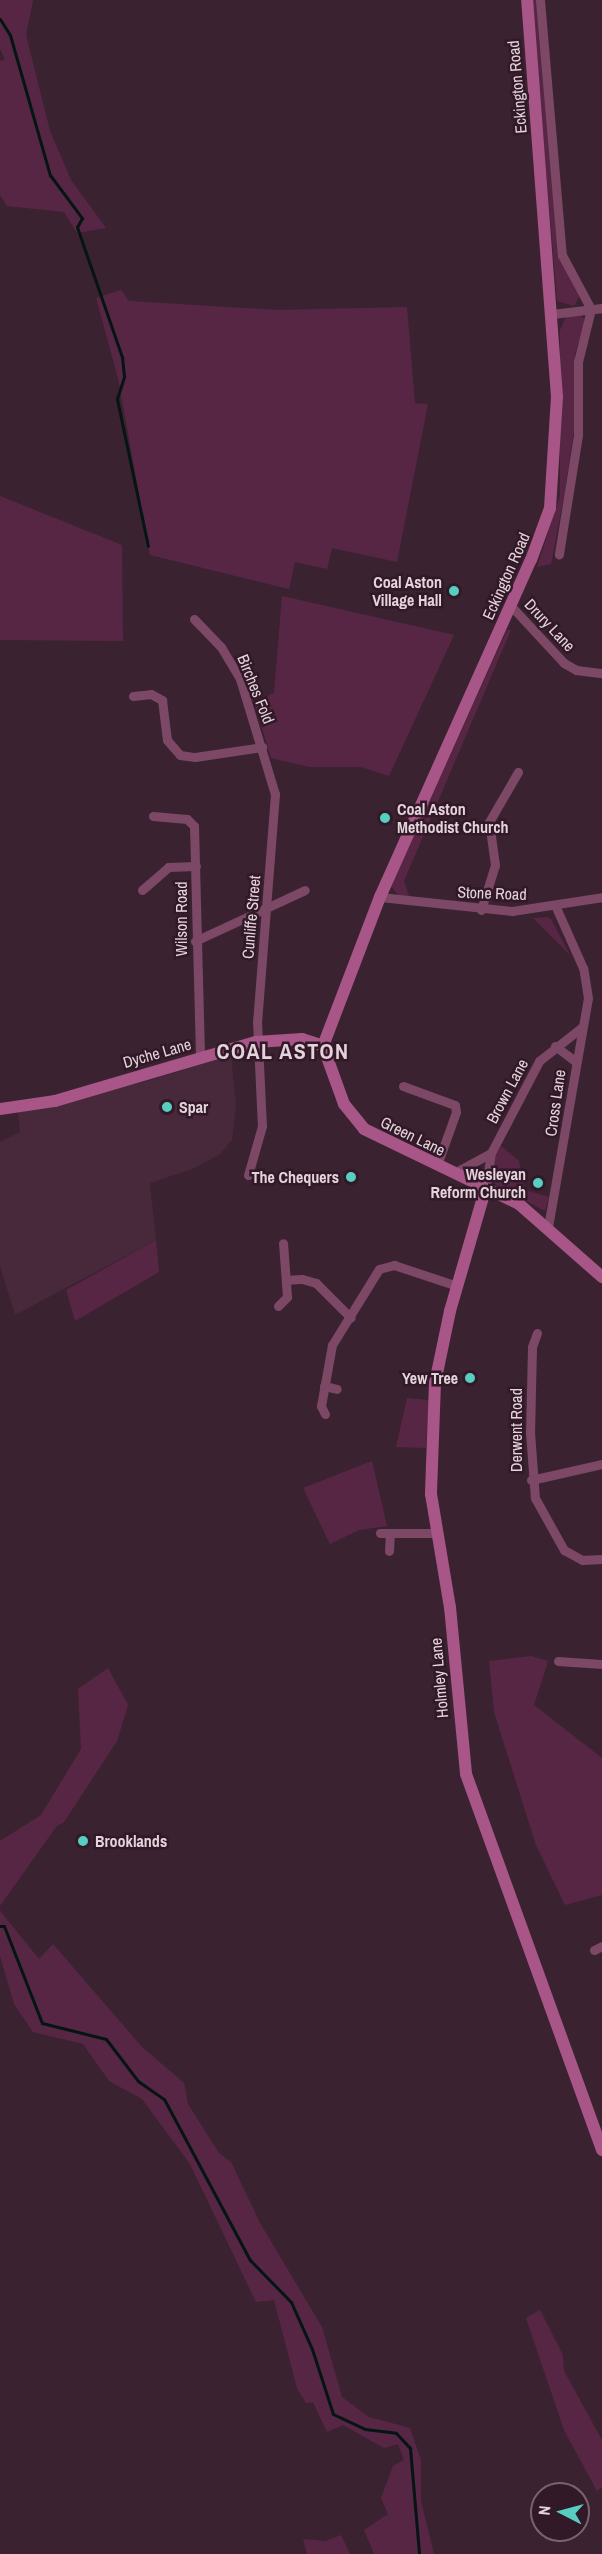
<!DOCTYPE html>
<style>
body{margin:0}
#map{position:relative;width:602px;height:2554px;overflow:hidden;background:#3b2231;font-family:"Archivo Narrow",sans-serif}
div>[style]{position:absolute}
.built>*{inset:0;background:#48283b}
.green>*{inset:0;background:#582645}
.stream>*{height:3px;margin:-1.5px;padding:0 1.5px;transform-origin:1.5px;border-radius:1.5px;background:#041513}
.street>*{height:9px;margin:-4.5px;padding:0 4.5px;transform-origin:4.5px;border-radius:4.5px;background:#7c4866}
.secondary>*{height:12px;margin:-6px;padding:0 6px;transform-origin:6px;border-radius:6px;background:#a85587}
.dots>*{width:16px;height:16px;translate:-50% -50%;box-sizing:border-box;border:3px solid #311927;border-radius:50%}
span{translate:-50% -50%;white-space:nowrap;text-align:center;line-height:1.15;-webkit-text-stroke:5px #311927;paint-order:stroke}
.street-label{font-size:16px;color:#e5d3dc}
.poi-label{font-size:16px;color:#e5d3dc;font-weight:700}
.right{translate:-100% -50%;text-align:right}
.left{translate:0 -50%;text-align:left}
.district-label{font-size:22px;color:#e5d3dc;font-weight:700;letter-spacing:1.5px}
.north{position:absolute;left:530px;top:2482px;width:60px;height:60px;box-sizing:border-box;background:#311927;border:2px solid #79636f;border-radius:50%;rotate:276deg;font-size:16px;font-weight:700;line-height:24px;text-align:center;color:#e5d3dc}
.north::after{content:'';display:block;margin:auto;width:21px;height:27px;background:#57cec1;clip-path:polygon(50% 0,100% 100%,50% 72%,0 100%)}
</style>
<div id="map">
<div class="built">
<div style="clip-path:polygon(231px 1055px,236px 1105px,232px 1140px,219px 1155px,192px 1169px,150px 1183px,156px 1240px,15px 1315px,0 1266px,0 1142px,20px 1132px,18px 1112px,148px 1081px)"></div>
</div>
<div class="green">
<div style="clip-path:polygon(0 0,33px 0,26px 35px,50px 131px,71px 180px,106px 228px,77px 233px,64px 212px,7px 206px,0 195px,0 61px,5px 59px,0 49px)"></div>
<div style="clip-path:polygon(532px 0,537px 0,558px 254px,579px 297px,574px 306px,557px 301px)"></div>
<div style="clip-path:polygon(121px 290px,129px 301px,277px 310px,407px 307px,415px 403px,428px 404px,397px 562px,332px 548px,327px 569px,295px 562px,289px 589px,150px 555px,118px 378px,96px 298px)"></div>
<div style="clip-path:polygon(581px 316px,585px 320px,575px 354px,575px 423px,564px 496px,551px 564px,537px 567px,560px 496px,560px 330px,566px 317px)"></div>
<div style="clip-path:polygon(0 496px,122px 545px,123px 641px,0 640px)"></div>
<div style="clip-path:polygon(282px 596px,454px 635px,389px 776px,361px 767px,310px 767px,271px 758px,254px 702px,274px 693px)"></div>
<div style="clip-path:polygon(507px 630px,511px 630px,404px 881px,409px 896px,398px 895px,391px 886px)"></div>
<div style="clip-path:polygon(547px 917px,551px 919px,570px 955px,533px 918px)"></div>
<div style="clip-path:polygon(501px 1146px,519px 1161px,525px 1190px,549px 1197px,545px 1211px,491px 1182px,494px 1158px)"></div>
<div style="clip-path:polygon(156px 1240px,159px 1272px,75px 1321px,66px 1290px)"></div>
<div style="clip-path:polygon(407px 1398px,429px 1400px,426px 1448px,396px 1447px)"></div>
<div style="clip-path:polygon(372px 1461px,387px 1526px,359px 1530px,330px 1544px,303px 1488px)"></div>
<div style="clip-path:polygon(531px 1656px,548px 1661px,534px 1705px,602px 1758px,602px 1895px,565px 1905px,536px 1845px,494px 1712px,489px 1661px)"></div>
<div style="clip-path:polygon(108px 1668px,128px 1705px,117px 1741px,64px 1822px,56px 1827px,0 1906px,0 1841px,41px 1815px,81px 1749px,78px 1689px)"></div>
<div style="clip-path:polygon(0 1911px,39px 1959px,53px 1944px,142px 2047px,184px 2083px,188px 2104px,219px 2153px,231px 2162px,260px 2223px,322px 2327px,342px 2397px,369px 2417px,410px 2428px,421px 2460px,421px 2501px,434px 2554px,374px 2554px,364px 2530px,388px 2514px,381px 2498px,393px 2466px,404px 2460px,398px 2444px,384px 2448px,343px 2425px,327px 2432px,313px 2402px,306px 2403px,297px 2388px,274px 2300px,256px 2302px,190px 2164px,142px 2099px,109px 2081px,83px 2044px,33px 2032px,14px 2004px,0 1956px)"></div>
<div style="clip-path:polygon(540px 2310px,563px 2355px,564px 2371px,602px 2440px,602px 2487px,597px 2491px,564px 2430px,526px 2318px)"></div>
<div style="clip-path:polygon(341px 2535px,350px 2554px,307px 2554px,303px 2539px,325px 2541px)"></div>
</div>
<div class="stream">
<div style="left:0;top:19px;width:19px;rotate:58deg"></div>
<div style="left:10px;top:35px;width:146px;rotate:74.1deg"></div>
<div style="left:50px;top:175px;width:54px;rotate:53.3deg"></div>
<div style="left:82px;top:218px;width:10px;rotate:119deg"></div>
<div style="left:77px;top:227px;width:138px;rotate:70.9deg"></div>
<div style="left:122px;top:357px;width:20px;rotate:84deg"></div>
<div style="left:124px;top:377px;width:23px;rotate:108deg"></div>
<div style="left:117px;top:399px;width:150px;rotate:78.1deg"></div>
<div style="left:0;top:1926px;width:4px"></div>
<div style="left:4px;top:1926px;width:104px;rotate:68.6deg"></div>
<div style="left:42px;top:2023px;width:66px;rotate:14deg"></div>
<div style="left:106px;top:2039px;width:53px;rotate:52.7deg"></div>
<div style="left:138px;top:2081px;width:32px;rotate:35deg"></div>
<div style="left:164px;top:2099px;width:183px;rotate:61.9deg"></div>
<div style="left:250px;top:2260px;width:59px;rotate:45.7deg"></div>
<div style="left:291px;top:2302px;width:51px;rotate:65.9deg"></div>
<div style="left:312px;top:2349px;width:68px;rotate:72.1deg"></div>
<div style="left:333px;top:2414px;width:35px;rotate:25deg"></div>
<div style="left:365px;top:2429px;width:31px;rotate:7deg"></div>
<div style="left:396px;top:2433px;width:21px;rotate:47deg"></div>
<div style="left:410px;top:2448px;width:106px;rotate:85.1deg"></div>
</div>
<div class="street">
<div style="left:540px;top:0;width:256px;rotate:85.1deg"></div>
<div style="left:562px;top:255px;width:61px;rotate:61.8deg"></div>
<div style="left:591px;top:309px;width:55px;rotate:103.8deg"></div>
<div style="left:578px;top:362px;width:73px;rotate:90deg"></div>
<div style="left:578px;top:435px;width:121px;rotate:99.1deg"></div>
<div style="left:552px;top:314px;width:50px;rotate:-6.8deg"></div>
<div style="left:511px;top:606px;width:78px;rotate:47.1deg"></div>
<div style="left:564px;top:663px;width:14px;rotate:30deg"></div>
<div style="left:576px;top:670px;width:26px;rotate:7deg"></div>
<div style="left:194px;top:619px;width:39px;rotate:46deg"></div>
<div style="left:221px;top:647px;width:37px;rotate:59deg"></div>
<div style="left:240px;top:679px;width:120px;rotate:73.1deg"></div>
<div style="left:275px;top:794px;width:228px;rotate:94.5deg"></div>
<div style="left:257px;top:1021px;width:105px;rotate:87.3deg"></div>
<div style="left:262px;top:1126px;width:51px;rotate:105.9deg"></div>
<div style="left:133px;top:696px;width:18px;rotate:-6deg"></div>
<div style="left:151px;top:694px;width:13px;rotate:29deg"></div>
<div style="left:162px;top:700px;width:40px;rotate:82.9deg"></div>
<div style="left:167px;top:740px;width:20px;rotate:49deg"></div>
<div style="left:180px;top:755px;width:15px;rotate:8deg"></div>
<div style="left:195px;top:757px;width:68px;rotate:-8.5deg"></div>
<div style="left:153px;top:816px;width:34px;rotate:5deg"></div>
<div style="left:187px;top:819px;width:10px;rotate:45deg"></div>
<div style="left:194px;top:826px;width:232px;rotate:88.5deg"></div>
<div style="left:142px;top:890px;width:35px;rotate:-41deg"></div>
<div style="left:168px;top:867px;width:28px;rotate:-2deg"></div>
<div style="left:380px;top:897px;width:133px;rotate:6.1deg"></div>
<div style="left:512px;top:911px;width:91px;rotate:-8.8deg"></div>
<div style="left:481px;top:910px;width:47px;rotate:-72.7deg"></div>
<div style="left:495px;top:865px;width:43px;rotate:-97.9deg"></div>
<div style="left:489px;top:822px;width:58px;rotate:-59.9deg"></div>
<div style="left:195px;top:941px;width:121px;rotate:-24.9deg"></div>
<div style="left:555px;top:1046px;width:26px;rotate:37deg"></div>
<div style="left:403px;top:1086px;width:55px;rotate:20.1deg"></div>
<div style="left:455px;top:1105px;width:7px;rotate:82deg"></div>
<div style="left:456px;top:1112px;width:56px;rotate:109.7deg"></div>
<div style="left:454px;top:1173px;width:42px;rotate:-28.4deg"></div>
<div style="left:486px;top:1187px;width:34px;rotate:-82deg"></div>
<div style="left:491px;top:1153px;width:104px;rotate:-62.4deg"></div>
<div style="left:539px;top:1061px;width:55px;rotate:-38.3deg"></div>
<div style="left:548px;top:1227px;width:232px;rotate:-80.1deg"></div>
<div style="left:588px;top:998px;width:30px;rotate:-99deg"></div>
<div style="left:583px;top:968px;width:69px;rotate:-114deg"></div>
<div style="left:286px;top:1280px;width:16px;rotate:-4deg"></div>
<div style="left:302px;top:1279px;width:15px;rotate:16deg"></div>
<div style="left:316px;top:1283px;width:49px;rotate:45deg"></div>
<div style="left:278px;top:1306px;width:13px;rotate:-45deg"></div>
<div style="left:287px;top:1297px;width:54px;rotate:-94.2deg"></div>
<div style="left:537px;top:1333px;width:15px;rotate:110deg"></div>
<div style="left:532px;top:1347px;width:85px;rotate:91.3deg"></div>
<div style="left:530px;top:1432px;width:66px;rotate:85.7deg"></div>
<div style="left:535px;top:1498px;width:60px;rotate:60.9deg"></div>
<div style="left:564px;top:1550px;width:21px;rotate:29deg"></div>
<div style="left:582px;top:1560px;width:20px;rotate:-3deg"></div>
<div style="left:324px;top:1386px;width:13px;rotate:13deg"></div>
<div style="left:325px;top:1414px;width:9px;rotate:-117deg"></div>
<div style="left:321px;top:1406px;width:62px;rotate:-79.8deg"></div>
<div style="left:332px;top:1345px;width:89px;rotate:-58.3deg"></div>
<div style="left:379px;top:1269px;width:16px;rotate:-15deg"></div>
<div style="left:394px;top:1265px;width:66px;rotate:18.4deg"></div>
<div style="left:531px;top:1480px;width:73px;rotate:-12.7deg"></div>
<div style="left:380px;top:1533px;width:58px"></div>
<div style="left:389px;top:1551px;width:17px;rotate:-87deg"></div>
<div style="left:558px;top:1661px;width:44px;rotate:3.9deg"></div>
<div style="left:594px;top:1950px;width:9px;rotate:-27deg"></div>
</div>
<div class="secondary">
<div style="left:323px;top:1046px;width:160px;rotate:-69.1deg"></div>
<div style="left:380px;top:897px;width:369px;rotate:-65.9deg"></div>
<div style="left:531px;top:560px;width:55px;rotate:-69.9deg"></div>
<div style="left:550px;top:508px;width:111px;rotate:-86.4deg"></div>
<div style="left:557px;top:397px;width:398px;rotate:-94.3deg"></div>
<div style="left:323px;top:1046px;width:62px;rotate:70.1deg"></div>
<div style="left:344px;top:1104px;width:32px;rotate:51deg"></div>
<div style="left:364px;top:1129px;width:172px;rotate:25.8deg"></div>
<div style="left:519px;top:1204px;width:111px;rotate:41.3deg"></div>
<div style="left:0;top:1109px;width:56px;rotate:-8.3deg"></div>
<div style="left:55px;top:1101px;width:209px;rotate:-16.4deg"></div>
<div style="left:256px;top:1042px;width:46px;rotate:-3.7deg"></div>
<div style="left:302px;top:1039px;width:22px;rotate:18deg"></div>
<div style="left:486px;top:1187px;width:129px;rotate:106.2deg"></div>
<div style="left:450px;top:1311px;width:74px;rotate:101.8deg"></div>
<div style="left:435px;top:1383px;width:111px;rotate:92.1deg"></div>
<div style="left:431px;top:1494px;width:115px;rotate:80.5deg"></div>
<div style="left:450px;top:1607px;width:168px;rotate:84.5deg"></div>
<div style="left:466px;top:1774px;width:400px;rotate:70.1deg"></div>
</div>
<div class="dots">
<div style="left:454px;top:591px;background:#57cec1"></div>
<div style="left:385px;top:818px;background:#57cec1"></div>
<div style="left:167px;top:1107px;background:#57cec1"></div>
<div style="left:351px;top:1177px;background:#57cec1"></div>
<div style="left:538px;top:1183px;background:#57cec1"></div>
<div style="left:470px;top:1378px;background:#57cec1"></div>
<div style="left:83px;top:1841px;background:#57cec1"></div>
</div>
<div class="street-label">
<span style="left:517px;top:87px;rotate:-95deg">Eckington Road</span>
<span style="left:506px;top:576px;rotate:-66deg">Eckington Road</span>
<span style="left:550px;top:625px;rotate:47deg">Drury Lane</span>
<span style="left:256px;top:689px;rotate:68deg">Birches Fold</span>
<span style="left:492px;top:893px;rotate:2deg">Stone Road</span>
<span style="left:251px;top:917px;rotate:-85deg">Cunliffe Street</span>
<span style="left:181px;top:919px;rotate:-90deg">Wilson Road</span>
<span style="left:157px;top:1053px;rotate:-16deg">Dyche Lane</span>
<span style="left:507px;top:1091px;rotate:-62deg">Brown Lane</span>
<span style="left:555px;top:1103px;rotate:-82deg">Cross Lane</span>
<span style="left:413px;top:1136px;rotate:26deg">Green Lane</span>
<span style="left:516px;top:1430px;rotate:-90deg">Derwent Road</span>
<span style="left:439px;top:1678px;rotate:-95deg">Holmley Lane</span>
</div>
<div class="poi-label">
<span class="right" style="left:442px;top:591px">Coal Aston<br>Village Hall</span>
<span class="left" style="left:397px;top:818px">Coal Aston<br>Methodist Church</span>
<span class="left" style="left:179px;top:1107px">Spar</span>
<span class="right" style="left:526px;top:1183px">Wesleyan<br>Reform Church</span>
<span class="right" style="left:339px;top:1177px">The Chequers</span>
<span class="right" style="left:458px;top:1378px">Yew Tree</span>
<span class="left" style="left:95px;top:1841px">Brooklands</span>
</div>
<div class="district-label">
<span style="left:283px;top:1052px">COAL ASTON</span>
</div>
<div class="north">N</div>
</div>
